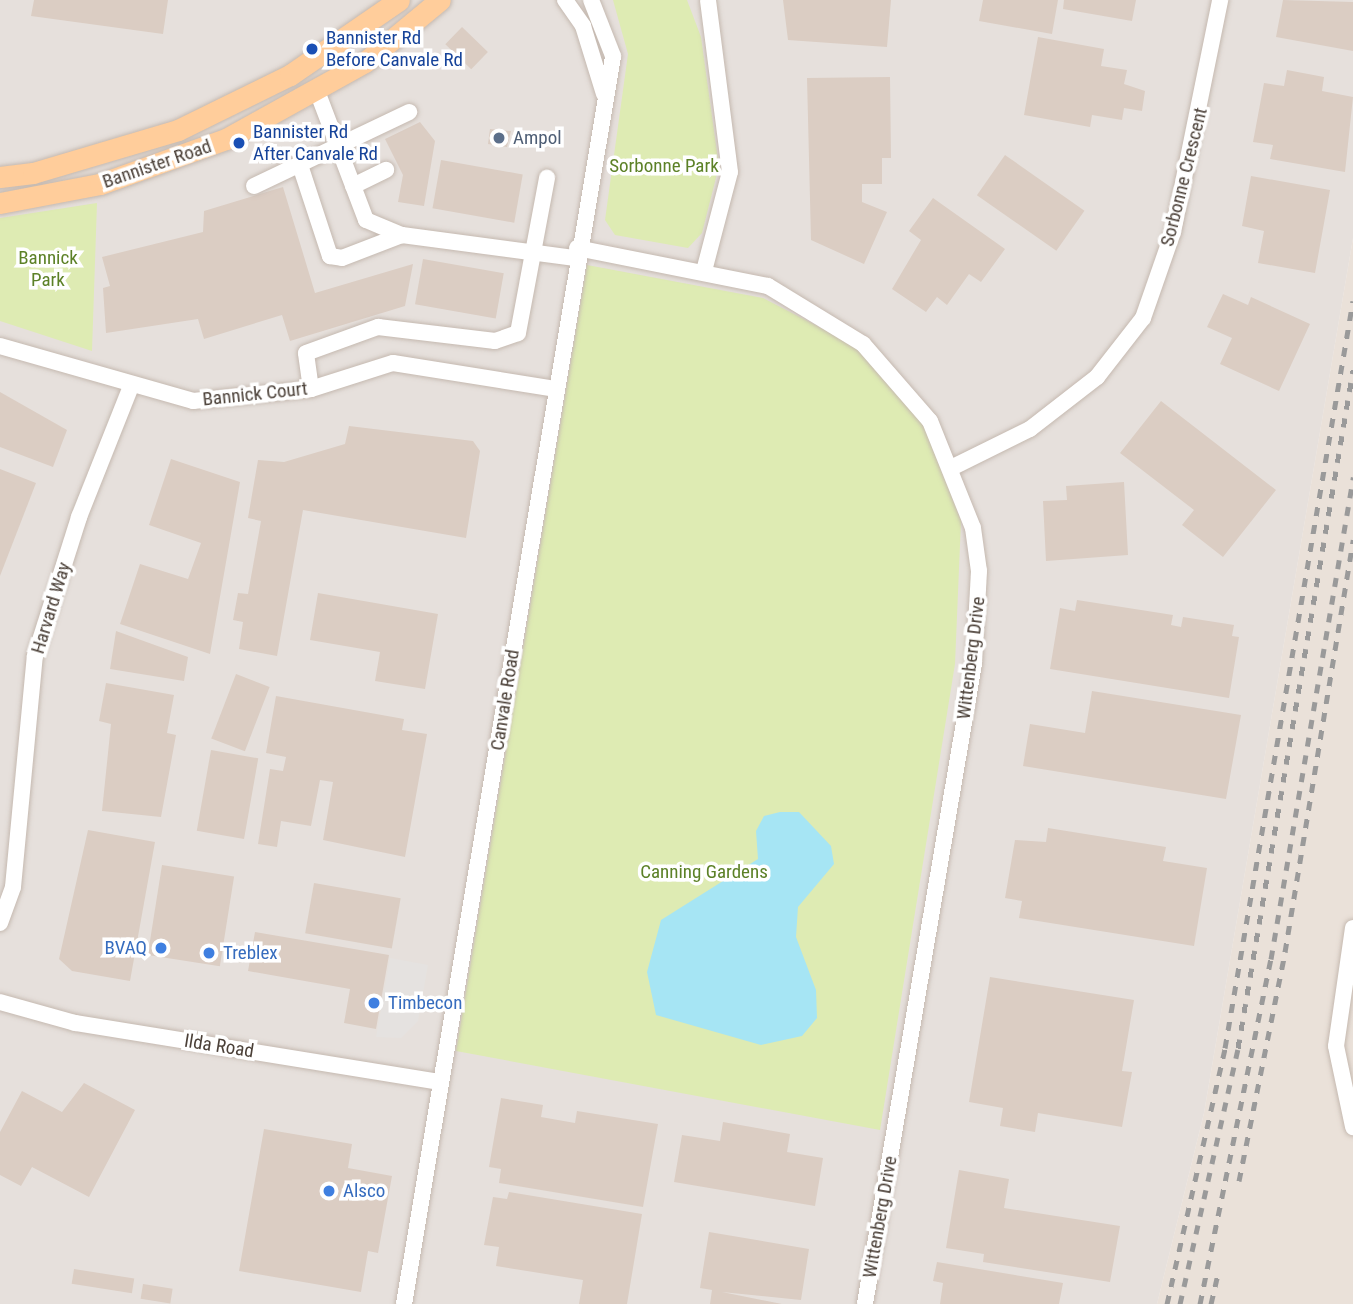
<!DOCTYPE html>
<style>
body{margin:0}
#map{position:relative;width:1353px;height:1304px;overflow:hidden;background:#f6f1eb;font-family:"Roboto Condensed",sans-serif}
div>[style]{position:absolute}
.residential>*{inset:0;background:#eae1d9}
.industrial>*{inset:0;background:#e6e0dc}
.green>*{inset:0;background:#deebb3}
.parking>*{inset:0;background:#e5e2e0}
.water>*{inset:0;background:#a6e5f4}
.building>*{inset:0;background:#dbcdc3;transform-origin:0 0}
.roads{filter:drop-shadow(0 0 2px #c5b9b0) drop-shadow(0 0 2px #c5b9b0)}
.minor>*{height:16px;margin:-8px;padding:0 8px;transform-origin:8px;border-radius:8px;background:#fff}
.major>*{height:21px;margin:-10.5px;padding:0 10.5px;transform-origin:10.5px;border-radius:10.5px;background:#ffcd9b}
.rail>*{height:5px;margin-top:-2.5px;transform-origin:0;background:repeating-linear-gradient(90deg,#9a9a9a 0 9px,transparent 0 18px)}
.dots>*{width:19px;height:19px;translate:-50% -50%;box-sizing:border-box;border:4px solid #fff;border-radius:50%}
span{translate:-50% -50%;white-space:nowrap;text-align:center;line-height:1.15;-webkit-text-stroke:7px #fff;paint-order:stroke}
.transit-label{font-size:19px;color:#164399}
.left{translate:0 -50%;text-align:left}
.service-label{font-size:19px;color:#4e5e75}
.street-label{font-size:19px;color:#4b4038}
.park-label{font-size:19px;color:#5c8127}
.shop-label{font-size:19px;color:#366cbe}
.right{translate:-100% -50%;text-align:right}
</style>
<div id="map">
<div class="residential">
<div style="clip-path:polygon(1353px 238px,1353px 1304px,1157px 1304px,1204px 1113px)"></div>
</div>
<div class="industrial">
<div style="clip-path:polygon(0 0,1353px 0,1353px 238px,1204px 1113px,1157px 1304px,0 1304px)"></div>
</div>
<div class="green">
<div style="clip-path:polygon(613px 0,687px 0,701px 37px,719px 166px,702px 233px,688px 248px,615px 235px,605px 220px,628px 54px)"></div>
<div style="clip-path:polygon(97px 203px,92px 351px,0 321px,0 218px)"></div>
<div style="clip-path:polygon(587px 265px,763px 298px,860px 348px,923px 424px,961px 521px,955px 664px,880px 1130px,456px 1051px)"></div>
</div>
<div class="parking">
<div style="clip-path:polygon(390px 958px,428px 965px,418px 1021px,401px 1038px,376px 1037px)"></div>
</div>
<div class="water">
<div style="clip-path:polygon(780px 812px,799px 812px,831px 846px,834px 864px,798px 907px,796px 937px,816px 990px,817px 1018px,802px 1036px,761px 1045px,656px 1015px,647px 972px,661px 920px,758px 859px,756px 831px,764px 816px)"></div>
</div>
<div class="building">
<div style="clip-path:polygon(34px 0,168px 0,163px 34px,31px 16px)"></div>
<div style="clip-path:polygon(783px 0,891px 0,887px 47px,788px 40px)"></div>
<div style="clip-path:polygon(983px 0,1058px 0,1052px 34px,979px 21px)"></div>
<div style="clip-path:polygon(1064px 0,1136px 0,1132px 21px,1063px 9px)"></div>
<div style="clip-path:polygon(1283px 0,1353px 2px,1353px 51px,1276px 37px)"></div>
<div style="left:462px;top:27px;width:36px;height:24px;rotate:44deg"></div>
<div style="clip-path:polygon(1038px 37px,1104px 49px,1101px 66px,1127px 70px,1124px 84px,1145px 91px,1142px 111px,1124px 108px,1122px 120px,1092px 115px,1090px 127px,1024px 115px)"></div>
<div style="clip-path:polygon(1287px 70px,1324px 77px,1322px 91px,1353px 97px,1345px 172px,1270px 159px,1273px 145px,1253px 142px,1264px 83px,1284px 86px)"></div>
<div style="clip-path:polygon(890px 77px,891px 158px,882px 158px,882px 184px,862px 184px,862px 202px,887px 212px,864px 264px,811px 240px,807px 78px)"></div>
<div style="clip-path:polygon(420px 122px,435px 141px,424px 206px,398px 202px,403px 175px,385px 139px)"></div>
<div style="clip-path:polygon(490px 129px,511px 131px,507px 147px,488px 144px)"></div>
<div style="left:1005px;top:155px;width:97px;height:49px;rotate:35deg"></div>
<div style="left:441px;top:160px;width:83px;height:49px;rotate:10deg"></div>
<div style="clip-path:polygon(1251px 176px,1330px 190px,1315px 273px,1258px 263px,1264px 231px,1242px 226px)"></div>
<div style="clip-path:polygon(283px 187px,315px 293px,413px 264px,405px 306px,290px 341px,282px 315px,204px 339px,198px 319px,106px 333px,103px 288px,110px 286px,102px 257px,203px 232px,204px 211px)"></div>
<div style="clip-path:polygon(933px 198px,1005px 249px,981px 282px,969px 274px,947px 305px,937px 297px,926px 312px,892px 289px,921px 240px,909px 231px)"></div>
<div style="left:423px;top:259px;width:82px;height:46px;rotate:10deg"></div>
<div style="clip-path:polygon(1223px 294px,1248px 305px,1251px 297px,1310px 324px,1279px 391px,1220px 364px,1232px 338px,1207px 327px)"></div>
<div style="clip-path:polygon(0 392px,67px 430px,53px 467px,0 447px)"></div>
<div style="clip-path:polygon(1161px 401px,1276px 490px,1223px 557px,1182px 525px,1194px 510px,1120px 453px)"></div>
<div style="clip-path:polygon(349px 426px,473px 441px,480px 451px,466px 538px,303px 510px,277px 656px,239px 649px,243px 622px,233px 620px,238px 593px,248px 594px,261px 521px,248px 518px,258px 460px,284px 462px,345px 444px)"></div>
<div style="clip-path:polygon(171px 459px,240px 482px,210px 654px,120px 624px,140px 564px,188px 579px,201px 543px,149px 525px)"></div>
<div style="clip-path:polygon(0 469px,36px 483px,0 576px)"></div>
<div style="clip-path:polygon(1124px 482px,1128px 555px,1046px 561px,1043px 501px,1067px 500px,1066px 486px)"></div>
<div style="clip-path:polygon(318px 593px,438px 614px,425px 689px,375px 681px,380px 652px,310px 640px)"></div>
<div style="clip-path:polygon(1077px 600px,1173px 615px,1171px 625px,1181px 627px,1183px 617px,1234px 625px,1232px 636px,1239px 637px,1229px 698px,1050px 669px,1060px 608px,1075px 611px)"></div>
<div style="clip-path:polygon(116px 631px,188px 657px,184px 681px,110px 669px)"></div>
<div style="left:236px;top:674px;width:36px;height:69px;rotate:21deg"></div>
<div style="clip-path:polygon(106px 683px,174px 695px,167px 733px,176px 735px,161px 817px,102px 811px,111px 724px,99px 721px)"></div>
<div style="clip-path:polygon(1092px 691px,1241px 715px,1226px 799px,1023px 766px,1030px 724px,1085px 733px)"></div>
<div style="clip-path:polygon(276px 696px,404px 719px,402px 730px,427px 734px,405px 857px,323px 840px,333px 782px,320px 780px,311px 826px,281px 821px,277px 847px,258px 844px,270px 769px,283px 771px,286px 757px,266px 753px)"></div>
<div style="left:211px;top:750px;width:48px;height:82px;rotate:10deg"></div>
<div style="clip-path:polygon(1048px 828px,1166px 847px,1163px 861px,1207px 868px,1194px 946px,1019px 918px,1022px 901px,1005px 898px,1015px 840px,1046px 842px)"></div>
<div style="clip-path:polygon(88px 830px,155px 842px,130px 981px,72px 971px,59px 959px)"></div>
<div style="left:162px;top:865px;width:73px;height:91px;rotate:9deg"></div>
<div style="left:314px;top:883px;width:88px;height:51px;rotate:10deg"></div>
<div style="clip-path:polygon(255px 932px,389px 955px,376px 1029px,344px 1023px,350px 989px,248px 971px)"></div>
<div style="clip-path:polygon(990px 977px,1134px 1000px,1122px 1071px,1132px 1072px,1122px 1127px,1038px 1113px,1035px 1132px,1000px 1126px,1003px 1108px,969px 1102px)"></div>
<div style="clip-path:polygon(84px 1083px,135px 1110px,89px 1197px,32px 1167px,21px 1186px,0 1175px,0 1132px,22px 1091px,62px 1112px)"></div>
<div style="clip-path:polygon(501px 1098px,543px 1105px,541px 1117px,575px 1123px,577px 1111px,658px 1124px,643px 1207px,499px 1183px,501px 1169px,489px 1167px)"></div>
<div style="clip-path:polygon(723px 1122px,790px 1134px,787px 1152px,823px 1158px,815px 1206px,674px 1182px,682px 1135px,720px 1141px)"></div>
<div style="clip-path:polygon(264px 1129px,352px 1144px,348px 1168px,392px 1176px,378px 1253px,368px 1251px,361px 1292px,239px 1271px)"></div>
<div style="clip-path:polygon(959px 1170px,1009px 1179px,1004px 1208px,1120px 1226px,1110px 1282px,983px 1262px,984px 1254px,946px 1248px)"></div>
<div style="clip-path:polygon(509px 1192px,642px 1214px,627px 1304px,579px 1304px,583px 1280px,496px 1266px,499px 1247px,484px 1245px,493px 1197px,507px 1199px)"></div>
<div style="clip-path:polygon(709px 1232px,809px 1249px,801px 1300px,722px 1292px,782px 1304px,710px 1304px,712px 1290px,700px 1288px)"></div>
<div style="clip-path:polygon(937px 1262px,1063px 1283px,1059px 1304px,940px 1304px,943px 1283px,933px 1281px)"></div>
<div style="left:74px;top:1269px;width:61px;height:15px;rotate:9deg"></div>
<div style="left:143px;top:1284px;width:30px;height:15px;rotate:9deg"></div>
</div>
<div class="roads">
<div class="minor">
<div style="left:565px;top:0;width:32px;rotate:55deg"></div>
<div style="left:583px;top:26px;width:71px;rotate:72.8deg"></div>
<div style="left:317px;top:91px;width:138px;rotate:69.2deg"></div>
<div style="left:366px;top:220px;width:39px;rotate:23deg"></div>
<div style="left:402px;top:235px;width:175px;rotate:7.6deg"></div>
<div style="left:300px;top:165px;width:96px;rotate:71.8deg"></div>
<div style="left:330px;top:256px;width:12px;rotate:9deg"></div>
<div style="left:342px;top:258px;width:64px;rotate:-21deg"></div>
<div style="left:254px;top:186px;width:172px;rotate:-25.5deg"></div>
<div style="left:353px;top:186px;width:37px;rotate:-26deg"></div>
<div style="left:577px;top:248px;width:195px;rotate:11.3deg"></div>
<div style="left:768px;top:286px;width:111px;rotate:31.4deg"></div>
<div style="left:863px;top:344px;width:102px;rotate:49deg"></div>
<div style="left:930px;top:421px;width:115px;rotate:68.1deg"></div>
<div style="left:973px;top:528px;width:43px;rotate:82.1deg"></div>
<div style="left:979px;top:571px;width:93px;rotate:93.1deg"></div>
<div style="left:974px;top:664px;width:649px;rotate:99.67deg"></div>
<div style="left:704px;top:271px;width:102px;rotate:-75.3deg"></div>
<div style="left:730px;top:172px;width:173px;rotate:-97.3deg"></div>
<div style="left:0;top:346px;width:201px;rotate:15.9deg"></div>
<div style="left:193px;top:401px;width:119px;rotate:-5.8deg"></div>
<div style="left:311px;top:389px;width:86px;rotate:-17.6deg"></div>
<div style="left:393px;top:363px;width:164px;rotate:9.1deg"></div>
<div style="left:311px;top:389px;width:36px;rotate:-98deg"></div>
<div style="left:306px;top:353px;width:77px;rotate:-19.9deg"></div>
<div style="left:378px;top:327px;width:118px;rotate:6.8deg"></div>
<div style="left:495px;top:341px;width:24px;rotate:-19deg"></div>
<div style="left:518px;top:333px;width:158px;rotate:-79.4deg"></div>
<div style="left:953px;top:467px;width:86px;rotate:-26.3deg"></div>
<div style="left:1030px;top:429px;width:85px;rotate:-37.8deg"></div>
<div style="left:1097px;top:377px;width:75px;rotate:-52.1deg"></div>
<div style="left:1143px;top:318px;width:91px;rotate:-70.8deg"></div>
<div style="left:1173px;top:232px;width:237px;rotate:-78.5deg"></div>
<div style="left:0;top:923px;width:38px;rotate:-70deg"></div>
<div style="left:13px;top:887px;width:232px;rotate:-84.6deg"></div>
<div style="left:35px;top:656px;width:146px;rotate:-72.4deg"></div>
<div style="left:79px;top:517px;width:141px;rotate:-68.3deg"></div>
<div style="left:1353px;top:928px;width:119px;rotate:98.2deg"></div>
<div style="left:1336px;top:1046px;width:83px;rotate:78.1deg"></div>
<div style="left:0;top:1002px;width:78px;rotate:15.6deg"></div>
<div style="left:75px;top:1023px;width:370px;rotate:9.2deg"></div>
<div style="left:404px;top:1304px;width:1265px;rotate:-80.49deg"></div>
<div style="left:613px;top:56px;width:60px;rotate:-111.4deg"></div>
</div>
<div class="major">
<div style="left:0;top:177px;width:33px;rotate:-7deg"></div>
<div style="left:33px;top:173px;width:151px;rotate:-16.5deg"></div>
<div style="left:178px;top:130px;width:125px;rotate:-26.2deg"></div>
<div style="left:290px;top:75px;width:132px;rotate:-34.5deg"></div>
<div style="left:0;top:203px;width:102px;rotate:-10.8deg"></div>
<div style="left:100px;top:184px;width:134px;rotate:-19.7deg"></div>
<div style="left:226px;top:139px;width:159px;rotate:-29deg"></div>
<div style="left:365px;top:62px;width:97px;rotate:-39.6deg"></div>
</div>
</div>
<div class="rail">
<div style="left:1239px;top:1181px;width:234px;rotate:-78.6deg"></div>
<div style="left:1285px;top:952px;width:418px;rotate:-80.6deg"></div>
<div style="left:1167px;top:1304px;width:262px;rotate:-77.2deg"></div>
<div style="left:1225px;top:1048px;width:758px;rotate:-80.28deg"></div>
<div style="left:1180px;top:1304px;width:262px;rotate:-77.2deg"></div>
<div style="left:1238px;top:1048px;width:688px;rotate:-80.37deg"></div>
<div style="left:1200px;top:1304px;width:352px;rotate:-78.4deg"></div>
<div style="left:1271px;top:959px;width:489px;rotate:-80.3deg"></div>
<div style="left:1211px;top:1304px;width:32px;rotate:-77deg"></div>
</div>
<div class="dots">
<div style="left:312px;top:49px;background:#1a4fb4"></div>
<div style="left:499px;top:138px;background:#5c6f8a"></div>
<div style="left:239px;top:143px;background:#1a4fb4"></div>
<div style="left:161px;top:948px;background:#3f7fe0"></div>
<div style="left:209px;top:953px;background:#3f7fe0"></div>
<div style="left:374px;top:1003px;background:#3f7fe0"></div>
<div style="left:329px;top:1191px;background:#3f7fe0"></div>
</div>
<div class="transit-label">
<span class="left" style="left:326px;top:49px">Bannister Rd<br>Before Canvale Rd</span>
<span class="left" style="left:253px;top:143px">Bannister Rd<br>After Canvale Rd</span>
</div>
<div class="service-label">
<span class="left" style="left:513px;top:138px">Ampol</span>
</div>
<div class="street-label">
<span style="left:157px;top:164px;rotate:-19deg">Bannister Road</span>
<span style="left:1184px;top:177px;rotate:-76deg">Sorbonne Crescent</span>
<span style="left:255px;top:394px;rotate:-6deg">Bannick Court</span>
<span style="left:51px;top:608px;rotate:-73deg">Harvard Way</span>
<span style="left:971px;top:658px;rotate:-83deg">Wittenberg Drive</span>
<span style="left:505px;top:700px;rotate:-81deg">Canvale Road</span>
<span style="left:219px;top:1046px;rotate:9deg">Ilda Road</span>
<span style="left:880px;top:1217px;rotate:-80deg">Wittenberg Drive</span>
</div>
<div class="park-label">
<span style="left:664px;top:166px">Sorbonne Park</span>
<span style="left:48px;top:269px">Bannick<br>Park</span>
<span style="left:704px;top:872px">Canning Gardens</span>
</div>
<div class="shop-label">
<span class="right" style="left:147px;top:948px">BVAQ</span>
<span class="left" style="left:223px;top:953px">Treblex</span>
<span class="left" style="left:388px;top:1003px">Timbecon</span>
<span class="left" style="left:343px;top:1191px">Alsco</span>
</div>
</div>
